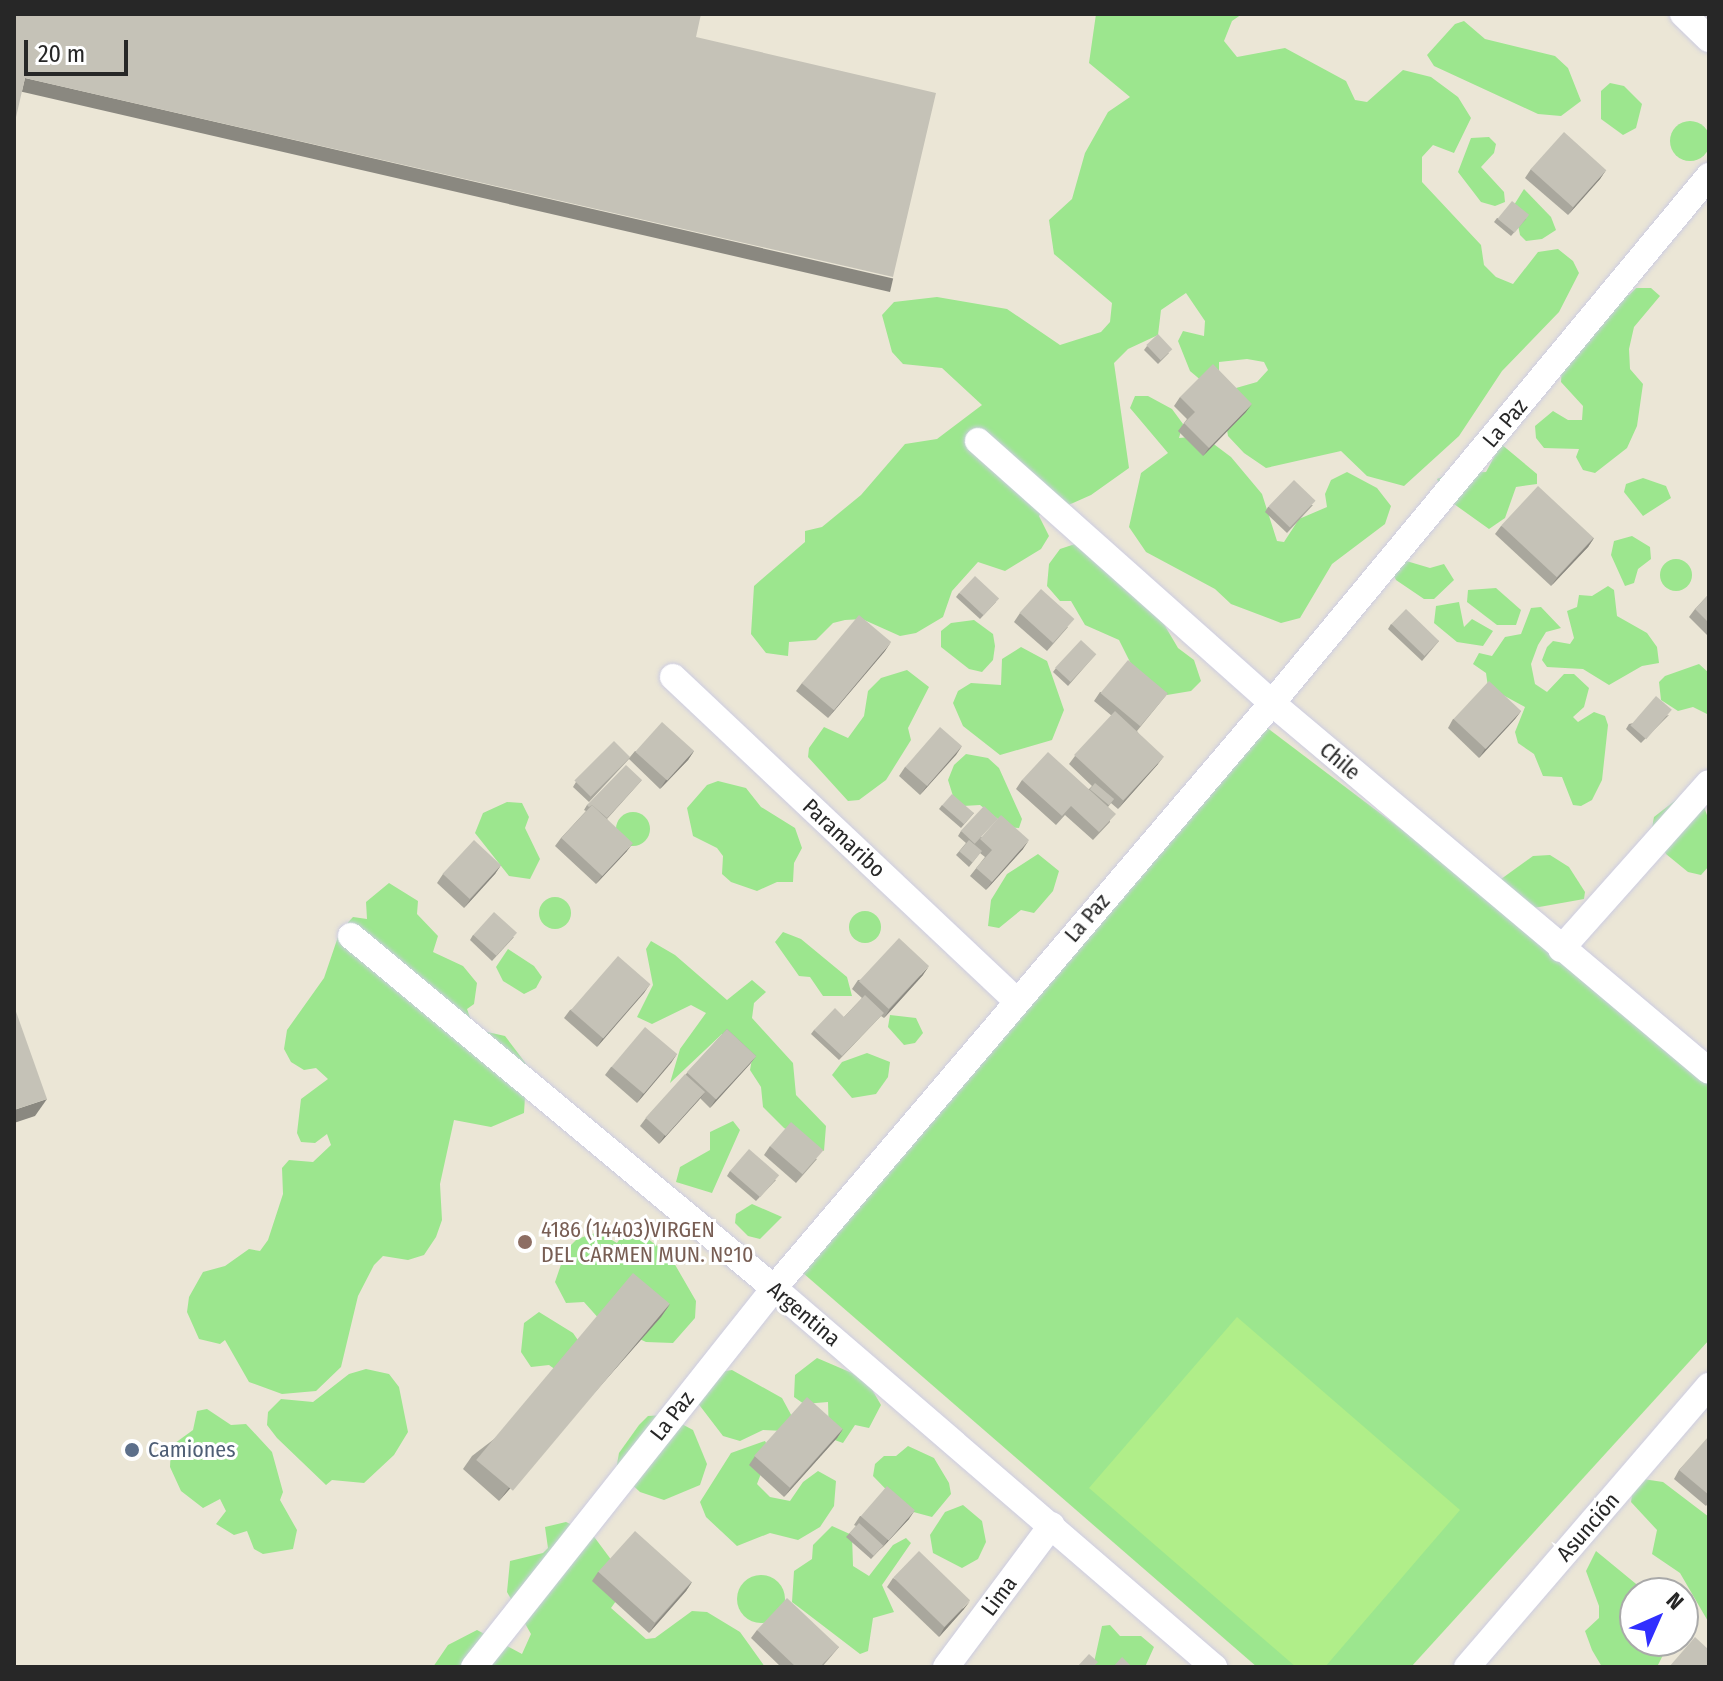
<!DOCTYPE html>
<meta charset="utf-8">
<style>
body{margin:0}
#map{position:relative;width:1723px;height:1681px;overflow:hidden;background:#ebe6d6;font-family:"Fira Sans Condensed",sans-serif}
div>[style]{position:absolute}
.green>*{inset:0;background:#9ce68e}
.round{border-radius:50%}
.pitch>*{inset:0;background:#b0ee89}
.roads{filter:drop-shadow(0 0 2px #cccce1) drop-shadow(0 0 2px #cccce1)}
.street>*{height:26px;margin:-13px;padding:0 13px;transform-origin:13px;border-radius:13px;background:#fff}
.wall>*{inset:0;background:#a9a79d}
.shaded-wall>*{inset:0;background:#8a8880;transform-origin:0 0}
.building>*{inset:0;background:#c5c2b7;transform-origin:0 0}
.dots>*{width:22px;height:22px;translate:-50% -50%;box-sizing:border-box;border:4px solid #fff;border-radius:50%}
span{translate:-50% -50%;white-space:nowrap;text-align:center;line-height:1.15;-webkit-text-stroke:6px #fff;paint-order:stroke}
.street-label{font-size:22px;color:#272727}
.education-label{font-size:22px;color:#785e54}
.left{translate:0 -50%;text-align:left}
.service-label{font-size:22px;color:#4e5e75}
.frame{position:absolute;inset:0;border:16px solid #272727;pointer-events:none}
.north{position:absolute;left:1619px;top:1577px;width:80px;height:80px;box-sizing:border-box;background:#fff;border:2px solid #a9a9a9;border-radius:50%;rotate:45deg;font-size:22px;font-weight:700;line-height:32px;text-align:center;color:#272727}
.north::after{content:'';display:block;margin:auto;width:28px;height:36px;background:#302fff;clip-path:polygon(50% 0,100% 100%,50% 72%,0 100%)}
.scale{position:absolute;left:24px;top:40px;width:104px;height:36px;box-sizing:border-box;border:4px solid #272727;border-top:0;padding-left:10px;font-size:24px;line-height:28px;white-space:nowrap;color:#272727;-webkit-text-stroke:6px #fff;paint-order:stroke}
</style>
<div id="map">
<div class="green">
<div style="clip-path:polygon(1096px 14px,1242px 14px,1232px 21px,1224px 41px,1237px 57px,1285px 48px,1346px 81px,1355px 100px,1367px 102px,1403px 70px,1431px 77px,1458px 97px,1471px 118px,1454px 153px,1433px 145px,1422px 157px,1422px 182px,1481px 245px,1484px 265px,1496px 277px,1513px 284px,1538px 252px,1558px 249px,1573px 261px,1579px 273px,1559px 312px,1502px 371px,1459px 436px,1404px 486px,1367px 476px,1341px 451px,1266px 468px,1244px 453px,1228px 436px,1225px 418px,1236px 388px,1257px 382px,1268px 370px,1264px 362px,1247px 359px,1219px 362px,1219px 376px,1203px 382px,1190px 371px,1178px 341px,1183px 331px,1204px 336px,1205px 321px,1186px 293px,1161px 310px,1158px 335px,1128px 349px,1114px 363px,1129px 468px,1091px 495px,1064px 507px,1046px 505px,1039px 516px,1049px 536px,1041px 549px,1005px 571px,978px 562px,952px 591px,943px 617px,916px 633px,900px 636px,862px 619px,845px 620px,833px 623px,816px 640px,789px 642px,788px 656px,766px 653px,751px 634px,754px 586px,805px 542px,805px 531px,822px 527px,861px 495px,905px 444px,937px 439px,982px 405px,942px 368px,903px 364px,892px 352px,882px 315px,894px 302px,937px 297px,1007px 309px,1060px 345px,1101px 332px,1110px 322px,1112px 303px,1054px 254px,1049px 220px,1072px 199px,1085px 153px,1108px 112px,1130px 97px,1089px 63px)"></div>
<div style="clip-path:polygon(1464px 21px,1485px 39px,1555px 56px,1568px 68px,1581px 101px,1561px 116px,1538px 114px,1434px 66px,1427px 55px,1455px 24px)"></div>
<div style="clip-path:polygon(1610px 83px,1624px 86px,1642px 104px,1636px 128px,1623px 135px,1601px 119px,1601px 91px)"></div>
<div class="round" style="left:1670px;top:121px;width:40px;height:40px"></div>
<div style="clip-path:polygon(1489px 137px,1496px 144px,1494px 153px,1481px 167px,1504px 192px,1505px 202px,1495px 206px,1481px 202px,1458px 172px,1471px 138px)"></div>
<div style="clip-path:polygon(1524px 189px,1551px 217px,1556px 230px,1542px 239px,1526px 241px,1520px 235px,1514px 205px)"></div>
<div style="clip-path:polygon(1636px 288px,1651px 288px,1660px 296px,1634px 327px,1629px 349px,1630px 369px,1643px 384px,1637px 426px,1627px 448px,1595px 473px,1583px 470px,1576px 457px,1579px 449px,1544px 448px,1536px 438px,1535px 426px,1553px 411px,1568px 420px,1582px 420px,1583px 406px,1561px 382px,1562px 362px,1620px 295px,1629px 295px)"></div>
<div style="clip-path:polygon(1135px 396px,1148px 396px,1172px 409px,1183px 424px,1179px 438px,1203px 436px,1231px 457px,1262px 494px,1277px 541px,1284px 542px,1299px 519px,1327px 507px,1325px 494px,1331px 480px,1347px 472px,1377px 488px,1391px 506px,1385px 524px,1332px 564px,1300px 618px,1281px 623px,1231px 604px,1215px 589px,1146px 552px,1129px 527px,1141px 473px,1168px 453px,1130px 408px)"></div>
<div style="clip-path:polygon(1501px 444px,1537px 474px,1537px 484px,1516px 487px,1505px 518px,1489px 529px,1447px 499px,1437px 479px,1452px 473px,1486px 472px)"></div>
<div style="clip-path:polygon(1643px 478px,1666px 486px,1671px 498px,1643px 516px,1624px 492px,1626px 484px)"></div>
<div style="clip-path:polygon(1632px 536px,1650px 547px,1651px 559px,1638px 569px,1634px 583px,1625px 586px,1611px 555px,1614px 541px)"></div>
<div style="clip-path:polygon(1078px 543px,1158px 614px,1178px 648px,1194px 660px,1201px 681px,1191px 691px,1167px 695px,1132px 666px,1119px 640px,1085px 625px,1071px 601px,1060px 601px,1047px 586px,1049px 564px,1060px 549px)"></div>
<div class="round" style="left:1660px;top:559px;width:32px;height:32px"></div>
<div style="clip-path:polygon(1403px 560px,1430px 568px,1444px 564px,1454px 580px,1434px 599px,1424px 599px,1396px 580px,1393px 574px)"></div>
<div style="clip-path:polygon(1608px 586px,1614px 590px,1617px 616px,1647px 633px,1657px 647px,1659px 663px,1642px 666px,1609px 685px,1583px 669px,1547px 667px,1542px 660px,1547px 647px,1553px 641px,1570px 644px,1574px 638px,1567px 611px,1577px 607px,1579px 595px,1592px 596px)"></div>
<div style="clip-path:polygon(1496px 588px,1521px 610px,1516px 625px,1497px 625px,1467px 602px,1468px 590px)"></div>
<div style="clip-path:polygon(1459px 602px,1464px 627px,1472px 619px,1493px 631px,1483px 646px,1457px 642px,1434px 623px,1436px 606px)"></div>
<div style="clip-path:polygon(1541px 607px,1561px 628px,1546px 632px,1538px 645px,1531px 664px,1535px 684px,1547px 692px,1564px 674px,1574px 674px,1589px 688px,1584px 707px,1573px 717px,1578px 722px,1594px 712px,1605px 716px,1608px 725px,1602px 780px,1592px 800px,1581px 806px,1573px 805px,1562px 777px,1543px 776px,1534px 754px,1518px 743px,1515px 732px,1525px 707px,1488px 687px,1486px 673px,1473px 664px,1479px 653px,1492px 656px,1505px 637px,1521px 634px,1531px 608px)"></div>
<div style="clip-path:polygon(974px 620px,993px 634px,995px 646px,993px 660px,982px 672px,969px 669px,941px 647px,941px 631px,951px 623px)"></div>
<div style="clip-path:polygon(1021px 647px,1047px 661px,1064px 710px,1052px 740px,1000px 755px,963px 726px,953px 703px,958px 691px,971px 683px,1001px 685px,1002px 659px)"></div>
<div style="clip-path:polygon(1699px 664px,1709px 673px,1709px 715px,1693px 707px,1678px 711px,1661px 700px,1659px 682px,1665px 676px)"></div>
<div style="clip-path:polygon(907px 670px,929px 687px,908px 728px,911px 740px,886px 780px,859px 800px,848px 801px,808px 757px,809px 748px,824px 727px,848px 738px,864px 716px,868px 691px,881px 678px)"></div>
<div style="clip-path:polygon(1266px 727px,1709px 1062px,1709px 1340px,1411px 1667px,1257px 1667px,803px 1273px)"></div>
<div style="clip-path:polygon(966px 754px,988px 758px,999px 768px,1022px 819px,1019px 828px,1008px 827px,980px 805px,963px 806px,953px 796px,948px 780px,954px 765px)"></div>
<div style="clip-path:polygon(718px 781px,746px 788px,761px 807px,795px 828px,802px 848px,794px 863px,793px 882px,777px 882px,757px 891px,731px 882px,722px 874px,723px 856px,717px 848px,693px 836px,687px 808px,707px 785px)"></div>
<div style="clip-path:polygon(1681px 796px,1702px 801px,1709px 821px,1709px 866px,1701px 875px,1688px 872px,1666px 854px,1652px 828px,1654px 817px)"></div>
<div style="clip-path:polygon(507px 802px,522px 803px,529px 817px,525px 828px,540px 859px,530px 879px,509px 876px,475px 833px,483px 813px)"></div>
<div class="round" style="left:616px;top:812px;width:34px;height:34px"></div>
<div style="clip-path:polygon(1038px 854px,1059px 871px,1053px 891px,1034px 913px,1021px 910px,999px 928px,988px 926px,991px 900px,1007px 874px)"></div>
<div style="clip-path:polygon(1550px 855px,1569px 867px,1585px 892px,1584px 899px,1528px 909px,1497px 882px,1533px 856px)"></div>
<div style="clip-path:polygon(389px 883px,418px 901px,417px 914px,438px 936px,433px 952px,463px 966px,477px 983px,474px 1004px,467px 1009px,474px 1029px,505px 1036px,527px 1065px,524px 1113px,491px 1127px,454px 1120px,440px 1184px,442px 1220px,436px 1237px,424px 1255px,408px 1260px,383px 1256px,374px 1265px,358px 1296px,341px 1367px,316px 1391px,282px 1394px,249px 1382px,225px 1340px,220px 1344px,199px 1339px,187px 1312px,189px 1297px,203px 1272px,225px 1266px,249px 1249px,260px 1251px,268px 1240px,283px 1194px,282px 1168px,289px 1160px,313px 1162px,331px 1145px,327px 1134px,315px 1143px,301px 1142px,297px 1133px,301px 1099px,328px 1079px,316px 1068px,304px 1070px,291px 1062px,284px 1049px,287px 1030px,324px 978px,340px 931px,353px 917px,367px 919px,366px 902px)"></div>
<div class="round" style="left:539px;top:897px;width:32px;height:32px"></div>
<div class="round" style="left:849px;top:911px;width:32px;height:32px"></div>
<div style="clip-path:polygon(783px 932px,801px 939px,847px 977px,852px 996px,823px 996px,810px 977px,799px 976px,775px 942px)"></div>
<div style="clip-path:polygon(651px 941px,675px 955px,727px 1000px,752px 980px,766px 992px,754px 1003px,752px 1018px,793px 1063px,796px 1095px,826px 1126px,824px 1151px,784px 1128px,763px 1107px,761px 1087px,750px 1070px,752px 1059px,722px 1034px,670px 1083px,680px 1049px,706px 1013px,691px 1005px,652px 1024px,637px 1017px,653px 985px,646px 949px)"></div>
<div style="clip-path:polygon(508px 949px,534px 966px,542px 977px,536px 988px,524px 994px,503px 981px,496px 967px)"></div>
<div style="clip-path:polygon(890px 1015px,916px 1018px,923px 1033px,915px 1043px,904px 1045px,888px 1027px)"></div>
<div style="clip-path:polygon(867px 1053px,890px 1062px,888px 1077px,876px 1094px,852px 1098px,832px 1075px,842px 1062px)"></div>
<div style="clip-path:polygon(733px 1121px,740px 1130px,712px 1193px,676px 1182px,680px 1167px,710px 1150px,710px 1132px)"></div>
<div style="clip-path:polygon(752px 1204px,782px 1217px,760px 1239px,748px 1236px,735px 1223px,736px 1214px)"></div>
<div style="clip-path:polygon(638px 1231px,670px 1256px,696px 1301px,695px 1318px,673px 1343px,646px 1342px,601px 1321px,584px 1302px,566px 1303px,555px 1282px,566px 1250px,577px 1239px,598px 1232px,617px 1243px,623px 1234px)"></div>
<div style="clip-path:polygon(539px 1312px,573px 1333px,582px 1346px,556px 1370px,549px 1365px,531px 1367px,521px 1352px,524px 1323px)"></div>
<div style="clip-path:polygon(817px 1358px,852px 1373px,870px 1386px,881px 1405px,869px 1428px,855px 1425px,843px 1443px,829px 1438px,828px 1402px,804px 1404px,794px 1397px,795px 1375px)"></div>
<div style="clip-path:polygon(366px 1369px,389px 1374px,399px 1387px,408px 1432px,394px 1455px,364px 1483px,332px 1480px,326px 1485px,277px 1438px,267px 1425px,268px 1412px,281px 1399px,313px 1402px,349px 1374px)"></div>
<div style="clip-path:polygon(732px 1370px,782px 1398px,795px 1422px,785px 1431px,763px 1430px,740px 1441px,723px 1436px,697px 1402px,719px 1372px)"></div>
<div style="clip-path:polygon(207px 1409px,231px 1425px,246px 1424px,272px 1452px,283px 1492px,280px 1500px,297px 1530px,293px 1549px,263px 1554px,254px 1549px,247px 1531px,234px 1535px,216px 1524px,226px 1511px,220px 1499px,203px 1508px,181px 1491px,170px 1467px,171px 1446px,193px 1430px,197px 1411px)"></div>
<div style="clip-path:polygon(665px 1415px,693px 1430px,707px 1464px,700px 1485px,664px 1500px,640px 1492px,616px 1470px,619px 1453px,639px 1425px,648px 1416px)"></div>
<div style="clip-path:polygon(765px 1441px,770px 1450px,757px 1484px,770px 1497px,790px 1501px,803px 1482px,818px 1471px,836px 1481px,834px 1506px,820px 1527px,798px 1540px,770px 1533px,737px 1546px,706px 1517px,700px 1502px,731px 1453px)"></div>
<div style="clip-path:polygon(908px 1446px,934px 1458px,949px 1483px,951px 1494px,932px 1517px,906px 1510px,873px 1476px,875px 1464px,884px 1456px,896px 1456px)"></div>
<div style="clip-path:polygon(1643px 1479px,1663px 1482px,1709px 1517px,1709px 1623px,1680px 1573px,1652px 1554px,1657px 1530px,1631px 1502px,1633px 1488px)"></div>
<div style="clip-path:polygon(963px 1505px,982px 1521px,986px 1542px,978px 1559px,962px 1568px,933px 1553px,930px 1535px,945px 1512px)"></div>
<div style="clip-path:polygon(566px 1522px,592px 1534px,621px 1573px,621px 1594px,611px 1608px,646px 1639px,655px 1638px,692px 1611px,707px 1612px,740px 1632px,765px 1667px,433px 1667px,448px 1645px,477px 1630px,522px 1654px,531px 1634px,507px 1592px,510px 1561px,543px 1553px,548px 1548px,545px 1527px)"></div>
<div style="clip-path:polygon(832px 1526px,852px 1535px,853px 1566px,869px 1576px,893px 1545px,906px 1538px,911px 1543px,882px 1585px,894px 1612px,873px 1618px,868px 1651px,860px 1654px,792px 1602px,794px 1571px,812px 1559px,813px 1545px)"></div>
<div style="clip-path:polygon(1596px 1551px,1641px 1588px,1635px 1593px,1635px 1641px,1670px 1641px,1657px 1667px,1602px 1667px,1592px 1650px,1585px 1631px,1599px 1618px,1599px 1606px,1586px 1571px)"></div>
<div class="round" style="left:737px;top:1575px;width:48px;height:48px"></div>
<div style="clip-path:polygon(1110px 1625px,1120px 1636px,1141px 1636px,1154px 1647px,1145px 1667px,1093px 1667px,1102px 1626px)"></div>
</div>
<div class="pitch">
<div style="clip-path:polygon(1237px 1317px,1460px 1510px,1325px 1667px,1296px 1667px,1089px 1488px)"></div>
</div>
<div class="roads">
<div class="street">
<div style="left:1683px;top:14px;width:36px;rotate:44deg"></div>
<div style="left:978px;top:441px;width:394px;rotate:41.7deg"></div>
<div style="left:1272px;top:703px;width:571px;rotate:40.1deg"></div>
<div style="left:673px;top:677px;width:471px;rotate:43.3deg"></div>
<div style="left:351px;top:936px;width:550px;rotate:39.77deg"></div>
<div style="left:774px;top:1288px;width:581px;rotate:40.74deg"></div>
<div style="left:1561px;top:949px;width:222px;rotate:-48.3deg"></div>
<div style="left:474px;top:1667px;width:483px;rotate:-51.6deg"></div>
<div style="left:774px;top:1288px;width:768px;rotate:-49.59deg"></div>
<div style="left:1272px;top:703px;width:685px;rotate:-50.33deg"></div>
<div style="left:946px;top:1667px;width:177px;rotate:-53.3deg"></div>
<div style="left:1467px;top:1667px;width:371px;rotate:-49.3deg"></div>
</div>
</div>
<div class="wall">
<div style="clip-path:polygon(1531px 169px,1606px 170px,1600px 179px,1568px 215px,1525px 178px)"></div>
<div style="clip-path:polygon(1497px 218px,1526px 219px,1511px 236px,1494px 222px)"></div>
<div style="clip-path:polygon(1147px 346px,1169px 353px,1158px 364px,1144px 350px)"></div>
<div style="clip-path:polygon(1180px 397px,1246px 412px,1203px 456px,1178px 431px,1187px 419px,1174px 406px)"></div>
<div style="clip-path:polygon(1313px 505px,1287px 533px,1265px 512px,1268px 507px)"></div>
<div style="clip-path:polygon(1501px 526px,1594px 538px,1588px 547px,1551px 586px,1495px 534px)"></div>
<div style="clip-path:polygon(959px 593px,996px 602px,980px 619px,956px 597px)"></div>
<div style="clip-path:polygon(1709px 594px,1709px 637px,1689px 617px,1695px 609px)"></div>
<div style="clip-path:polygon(1020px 613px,1068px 627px,1047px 651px,1014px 622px)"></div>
<div style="clip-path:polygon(1391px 624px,1439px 641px,1422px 661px,1388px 629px)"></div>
<div style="clip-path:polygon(885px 651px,828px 718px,796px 691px,802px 683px)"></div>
<div style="clip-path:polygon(1096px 654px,1068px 686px,1053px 672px,1056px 668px)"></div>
<div style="clip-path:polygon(1100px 692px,1168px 693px,1137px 731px,1158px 764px,1118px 809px,1111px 803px,1108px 807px,1110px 822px,1093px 840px,1065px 815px,1056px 825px,1016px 789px,1022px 780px,1089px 789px,1092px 786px,1069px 764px,1075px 756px,1112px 716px,1094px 701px)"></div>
<div style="clip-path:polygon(1521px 711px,1515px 719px,1479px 758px,1448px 728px,1453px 719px)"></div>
<div style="clip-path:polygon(1669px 715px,1641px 743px,1626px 729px,1629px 724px)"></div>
<div style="clip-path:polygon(962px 746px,920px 795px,899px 776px,905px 767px)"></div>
<div style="clip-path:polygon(635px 751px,694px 751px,688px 760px,660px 789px,629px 759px,589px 802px,573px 787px,576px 782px,630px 757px)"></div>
<div style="clip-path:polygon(642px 780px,607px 819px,627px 851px,596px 884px,555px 846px,561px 838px,586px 811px,584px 810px,587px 805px)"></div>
<div style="clip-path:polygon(942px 805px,974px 813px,961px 828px,939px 809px)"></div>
<div style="clip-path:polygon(961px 831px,1023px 849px,986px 890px,970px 876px,985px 857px,980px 853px,969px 867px,956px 855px,966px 843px,958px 836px)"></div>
<div style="clip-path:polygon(501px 865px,495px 874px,464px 908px,437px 883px,443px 874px)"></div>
<div style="clip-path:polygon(473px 935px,514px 937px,492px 961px,470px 940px)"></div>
<div style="clip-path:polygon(923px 975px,884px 1018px,881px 1016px,839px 1060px,811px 1034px,814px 1030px,844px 1017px,862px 998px,852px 989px,858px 980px)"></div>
<div style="clip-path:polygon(650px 984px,597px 1047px,564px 1018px,570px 1010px)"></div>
<div style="clip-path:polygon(727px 1029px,756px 1056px,750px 1064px,710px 1108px,700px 1098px,659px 1144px,640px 1126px,646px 1118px)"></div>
<div style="clip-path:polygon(677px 1054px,637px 1103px,605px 1075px,611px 1067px)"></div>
<div style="clip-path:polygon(770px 1146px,817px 1159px,796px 1183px,764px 1155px)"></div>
<div style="clip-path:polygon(730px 1171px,776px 1180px,756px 1201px,727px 1176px)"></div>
<div style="clip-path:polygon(670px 1304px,661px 1317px,499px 1501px,463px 1469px,472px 1456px)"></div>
<div style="clip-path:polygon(843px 1429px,837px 1438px,784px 1497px,749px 1465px,755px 1456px)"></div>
<div style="clip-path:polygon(1709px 1438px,1709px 1502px,1706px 1506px,1674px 1479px,1679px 1470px)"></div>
<div style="clip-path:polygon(860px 1516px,909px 1519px,871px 1559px,846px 1537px,856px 1526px,854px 1525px)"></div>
<div style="clip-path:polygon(598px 1572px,692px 1582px,686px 1591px,649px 1633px,592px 1581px)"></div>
<div style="clip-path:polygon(893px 1578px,964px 1609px,939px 1637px,887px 1587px)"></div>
<div style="clip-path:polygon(757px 1630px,839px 1647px,822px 1667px,781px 1667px,751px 1638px)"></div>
</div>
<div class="shaded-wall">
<div style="left:25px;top:78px;width:891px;height:14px;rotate:13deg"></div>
<div style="clip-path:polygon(1606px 170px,1600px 179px,1568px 215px,1574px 207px)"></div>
<div style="clip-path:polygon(1252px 404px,1246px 412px,1203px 456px,1209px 448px)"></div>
<div style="clip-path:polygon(1594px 538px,1588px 547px,1551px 586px,1557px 578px)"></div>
<div style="clip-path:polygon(891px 642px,885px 651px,828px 718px,834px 710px)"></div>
<div style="clip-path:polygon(1521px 711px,1515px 719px,1479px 758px,1485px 749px)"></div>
<div style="clip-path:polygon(962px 746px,956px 755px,920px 795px,926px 787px)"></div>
<div style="clip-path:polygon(694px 751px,688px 760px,660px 789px,666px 780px)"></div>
<div style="clip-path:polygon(1164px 756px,1158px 764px,1118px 809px,1124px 801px)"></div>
<div style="clip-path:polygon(1029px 840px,1023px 849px,986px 890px,992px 882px)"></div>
<div style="clip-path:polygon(633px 843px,627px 851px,596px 884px,602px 876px)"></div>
<div style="clip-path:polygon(501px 865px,495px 874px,464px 908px,470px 900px)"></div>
<div style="clip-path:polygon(929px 966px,923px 975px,884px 1018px,890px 1009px)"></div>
<div style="clip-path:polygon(650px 984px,644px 993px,597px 1047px,603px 1038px)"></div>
<div style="clip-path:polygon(677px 1054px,671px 1063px,637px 1103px,643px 1094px)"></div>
<div style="clip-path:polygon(756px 1056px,750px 1064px,710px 1108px,716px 1099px)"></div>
<div style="clip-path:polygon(705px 1092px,699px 1100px,659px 1144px,665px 1135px)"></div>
<div style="clip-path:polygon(47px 1099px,35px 1116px,14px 1123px,14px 1110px)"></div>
<div style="clip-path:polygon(670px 1304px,661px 1317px,499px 1501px,508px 1489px)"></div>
<div style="clip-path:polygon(843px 1429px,837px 1438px,784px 1497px,790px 1489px)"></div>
<div style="clip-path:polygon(915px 1510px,909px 1519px,881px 1549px,887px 1541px)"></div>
<div style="clip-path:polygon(692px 1582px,686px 1591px,649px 1633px,655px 1624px)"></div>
<div style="clip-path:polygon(970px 1601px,964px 1609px,939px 1637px,944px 1628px)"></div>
</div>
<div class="building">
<div style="clip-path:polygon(14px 14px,701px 14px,696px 37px,936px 93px,893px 277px,25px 78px,14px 126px)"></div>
<div style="left:1564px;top:132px;width:57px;height:50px;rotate:42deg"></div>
<div style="left:1512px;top:201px;width:22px;height:23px;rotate:39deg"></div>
<div style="left:1158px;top:334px;width:21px;height:16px;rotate:47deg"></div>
<div style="clip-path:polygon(1213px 364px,1252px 404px,1209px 448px,1184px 423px,1195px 412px,1180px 397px)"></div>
<div style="left:1294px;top:480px;width:30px;height:37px;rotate:44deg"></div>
<div style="left:1538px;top:486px;width:76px;height:54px;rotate:43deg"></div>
<div style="left:975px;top:576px;width:33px;height:23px;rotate:43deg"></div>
<div style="left:1041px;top:589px;width:45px;height:32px;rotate:42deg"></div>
<div style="clip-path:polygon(1709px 594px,1709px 623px,1695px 609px)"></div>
<div style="left:1406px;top:609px;width:46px;height:21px;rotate:44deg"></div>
<div style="left:859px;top:615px;width:42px;height:89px;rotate:40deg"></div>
<div style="left:1081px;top:640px;width:21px;height:38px;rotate:43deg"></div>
<div style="left:1128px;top:660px;width:52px;height:43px;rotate:40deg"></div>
<div style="left:1489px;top:681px;width:44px;height:52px;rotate:43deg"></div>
<div style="left:1656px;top:696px;width:21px;height:39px;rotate:41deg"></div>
<div style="left:1115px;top:711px;width:67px;height:60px;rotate:43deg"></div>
<div style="left:662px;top:722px;width:43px;height:40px;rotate:42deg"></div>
<div style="left:940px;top:727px;width:29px;height:53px;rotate:41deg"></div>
<div style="left:614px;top:741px;width:23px;height:56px;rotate:45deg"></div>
<div style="clip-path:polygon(1048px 752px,1116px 814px,1099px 832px,1071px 806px,1062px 816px,1022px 780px)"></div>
<div style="clip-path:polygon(626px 765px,642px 780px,607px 818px,592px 805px,589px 807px,587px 805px)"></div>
<div style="left:1095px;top:783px;width:25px;height:8px;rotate:40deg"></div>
<div style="left:952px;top:794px;width:29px;height:15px;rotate:41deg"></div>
<div style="left:592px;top:805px;width:56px;height:45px;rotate:43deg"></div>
<div style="left:984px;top:806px;width:19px;height:34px;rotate:43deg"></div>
<div style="clip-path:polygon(1001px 815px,1029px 840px,992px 882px,976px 868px,992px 850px,980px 839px)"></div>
<div style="left:474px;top:840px;width:37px;height:46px;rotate:43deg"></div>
<div style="left:969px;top:840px;width:17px;height:15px;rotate:40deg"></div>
<div style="left:494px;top:912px;width:31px;height:31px;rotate:42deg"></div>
<div style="left:899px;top:938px;width:41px;height:59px;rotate:43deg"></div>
<div style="left:618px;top:956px;width:43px;height:72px;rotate:41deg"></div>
<div style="clip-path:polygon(865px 995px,884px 1013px,842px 1056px,814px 1030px,835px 1008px,844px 1017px)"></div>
<div style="clip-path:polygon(14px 1006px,47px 1099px,14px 1110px)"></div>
<div style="left:645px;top:1027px;width:42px;height:52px;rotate:40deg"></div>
<div style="left:727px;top:1029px;width:40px;height:59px;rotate:43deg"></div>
<div style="left:685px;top:1074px;width:27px;height:59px;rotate:42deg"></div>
<div style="left:791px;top:1122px;width:43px;height:32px;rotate:41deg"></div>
<div style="left:749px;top:1149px;width:40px;height:29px;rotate:41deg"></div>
<div style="left:633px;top:1273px;width:48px;height:244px;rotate:40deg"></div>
<div style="left:807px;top:1397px;width:48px;height:79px;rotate:42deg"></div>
<div style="clip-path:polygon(1708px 1437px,1709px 1438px,1709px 1495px,1679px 1470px)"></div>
<div style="left:887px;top:1486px;width:37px;height:40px;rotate:41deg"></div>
<div style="left:859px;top:1523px;width:33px;height:14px;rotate:43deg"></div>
<div style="left:635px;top:1531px;width:76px;height:55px;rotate:42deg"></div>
<div style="left:919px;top:1551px;width:71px;height:37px;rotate:44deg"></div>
<div style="clip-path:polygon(787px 1598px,839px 1647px,820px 1667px,796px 1667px,757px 1630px)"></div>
<div style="clip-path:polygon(1695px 1637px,1709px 1650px,1709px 1667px,1669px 1667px)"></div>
<div style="clip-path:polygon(1089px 1654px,1098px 1662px,1093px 1667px,1077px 1667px)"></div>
<div style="clip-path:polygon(1122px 1657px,1132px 1667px,1113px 1667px)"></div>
</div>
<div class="dots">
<div style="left:525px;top:1242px;background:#8d6e63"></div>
<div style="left:132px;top:1450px;background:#5c6f8a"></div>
</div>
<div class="street-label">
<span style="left:1505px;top:423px;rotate:-50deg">La Paz</span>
<span style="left:1340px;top:761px;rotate:40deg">Chile</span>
<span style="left:844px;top:838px;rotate:43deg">Paramaribo</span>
<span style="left:1087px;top:918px;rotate:-49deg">La Paz</span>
<span style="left:804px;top:1314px;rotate:40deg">Argentina</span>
<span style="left:672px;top:1416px;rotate:-52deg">La Paz</span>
<span style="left:1588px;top:1527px;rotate:-49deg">Asunción</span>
<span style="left:999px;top:1596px;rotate:-53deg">Lima</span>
</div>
<div class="education-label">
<span class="left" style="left:541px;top:1242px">4186 (14403)VIRGEN<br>DEL CARMEN MUN. Nº10</span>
</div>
<div class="service-label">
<span class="left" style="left:148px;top:1450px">Camiones</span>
</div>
<div class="frame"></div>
<div class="north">N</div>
<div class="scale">20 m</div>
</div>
